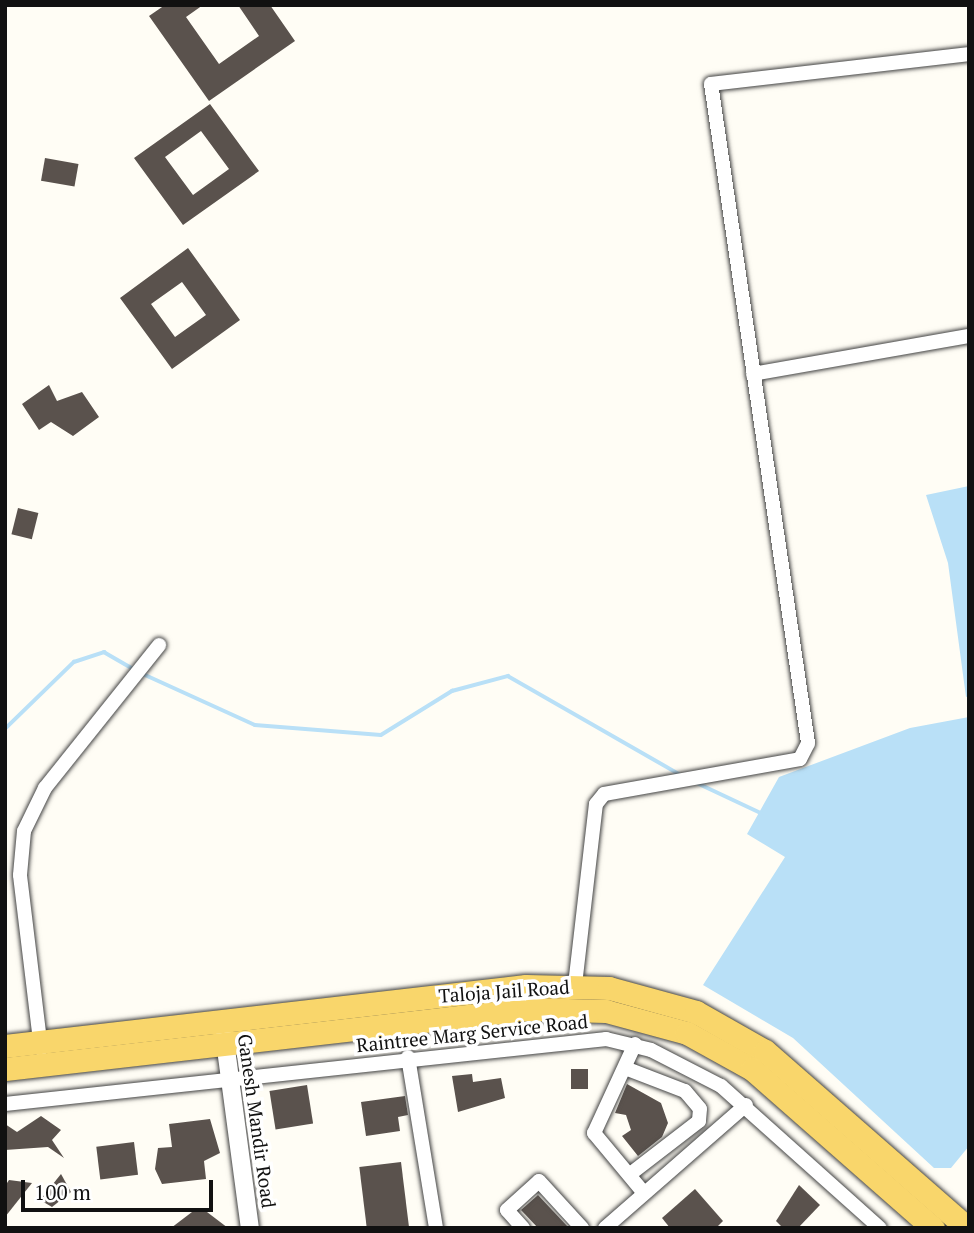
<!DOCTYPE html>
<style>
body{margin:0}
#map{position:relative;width:974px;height:1233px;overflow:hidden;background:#fffdf5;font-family:"PT Serif",serif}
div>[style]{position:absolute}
.water>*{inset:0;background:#b9e0f7}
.stream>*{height:3.5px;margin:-1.75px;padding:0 1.75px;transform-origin:1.75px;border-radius:1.75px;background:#b9e0f7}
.building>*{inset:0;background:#5a524d;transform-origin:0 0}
.roads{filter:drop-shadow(0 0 2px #444) drop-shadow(0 0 2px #444)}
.minor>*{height:14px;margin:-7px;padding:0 7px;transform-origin:7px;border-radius:7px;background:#fff}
.tertiary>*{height:18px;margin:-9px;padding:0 9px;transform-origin:9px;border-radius:9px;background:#fff}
.primary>*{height:23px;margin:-11.5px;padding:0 11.5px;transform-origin:11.5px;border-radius:11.5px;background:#f9d66b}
span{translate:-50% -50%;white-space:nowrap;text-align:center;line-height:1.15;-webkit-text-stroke:7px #fff;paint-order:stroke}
.street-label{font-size:19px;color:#111}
.frame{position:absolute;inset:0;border:7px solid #111;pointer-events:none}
.scale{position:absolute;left:21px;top:1180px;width:192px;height:32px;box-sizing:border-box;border:4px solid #111;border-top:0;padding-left:9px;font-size:21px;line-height:24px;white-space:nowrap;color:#111;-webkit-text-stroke:5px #fff;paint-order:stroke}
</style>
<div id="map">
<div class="water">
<div style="clip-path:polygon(969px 486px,969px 696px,966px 697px,948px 563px,926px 495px)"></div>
<div style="clip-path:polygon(969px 717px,969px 1146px,951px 1168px,934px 1168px,793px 1038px,703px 985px,785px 857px,747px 834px,779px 777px,910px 728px)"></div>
</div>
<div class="stream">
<div style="left:141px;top:673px;width:125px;rotate:24.5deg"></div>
<div style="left:255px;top:725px;width:126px;rotate:4.5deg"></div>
<div style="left:381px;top:735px;width:84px;rotate:-31.8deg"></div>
<div style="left:452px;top:691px;width:58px;rotate:-15deg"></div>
<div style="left:508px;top:676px;width:197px;rotate:29.8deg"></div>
<div style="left:5px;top:729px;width:96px;rotate:-44.2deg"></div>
<div style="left:74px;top:662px;width:32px;rotate:-18deg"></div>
<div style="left:104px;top:652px;width:34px;rotate:30deg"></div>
<div style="left:695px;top:782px;width:73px;rotate:25.2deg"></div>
</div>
<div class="building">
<div style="clip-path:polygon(165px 5px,203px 5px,186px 17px,219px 64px,259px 36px,238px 5px,270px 5px,295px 41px,209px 101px,149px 16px)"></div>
<div style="clip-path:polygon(evenodd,210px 104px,259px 171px,183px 225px,134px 158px,210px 104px,201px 131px,229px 169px,193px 195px,165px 157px,201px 131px)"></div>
<div style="left:45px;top:158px;width:34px;height:23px;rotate:10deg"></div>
<div style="clip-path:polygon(evenodd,188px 248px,240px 320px,172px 369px,120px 298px,188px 248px,182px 282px,206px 315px,175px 337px,151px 304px,182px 282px)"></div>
<div style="clip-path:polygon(49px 385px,57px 401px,82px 392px,99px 417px,73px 436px,51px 422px,39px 430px,22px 404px)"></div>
<div style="left:18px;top:508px;width:21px;height:27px;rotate:14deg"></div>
<div style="left:571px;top:1069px;width:17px;height:20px"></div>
<div style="clip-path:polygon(472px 1074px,473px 1082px,501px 1078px,505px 1098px,458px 1112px,452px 1076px)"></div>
<div style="clip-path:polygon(627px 1084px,661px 1103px,668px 1123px,662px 1137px,638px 1156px,622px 1136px,631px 1130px,626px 1115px,615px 1113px)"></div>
<div style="left:307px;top:1085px;width:39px;height:38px;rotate:81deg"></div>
<div style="clip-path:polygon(405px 1096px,408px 1115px,398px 1117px,400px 1131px,366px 1136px,361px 1102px)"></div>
<div style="clip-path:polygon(41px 1116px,61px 1130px,52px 1140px,64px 1158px,48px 1147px,5px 1150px,5px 1124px,17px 1132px)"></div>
<div style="clip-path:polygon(210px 1119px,220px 1153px,204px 1161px,206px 1179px,162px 1184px,155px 1169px,158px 1148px,172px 1147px,169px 1124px)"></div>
<div style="left:134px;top:1142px;width:33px;height:38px;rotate:83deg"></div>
<div style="left:401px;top:1162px;width:66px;height:42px;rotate:83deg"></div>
<div style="clip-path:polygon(61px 1174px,71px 1192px,52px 1207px,40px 1200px)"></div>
<div style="clip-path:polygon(9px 1180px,32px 1183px,5px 1217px,5px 1186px)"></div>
<div style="clip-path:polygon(799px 1185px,820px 1205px,798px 1228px,783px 1228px,776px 1221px)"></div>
<div style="clip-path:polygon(695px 1189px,723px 1221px,716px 1228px,670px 1228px,662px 1218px)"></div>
<div style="clip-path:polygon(538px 1195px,569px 1228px,538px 1228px,521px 1210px)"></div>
<div style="clip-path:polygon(192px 1212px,207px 1212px,228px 1228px,171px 1228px)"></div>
</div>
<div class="roads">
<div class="minor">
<div style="left:753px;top:374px;width:219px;rotate:-10deg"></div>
<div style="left:575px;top:985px;width:182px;rotate:-83.4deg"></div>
<div style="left:596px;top:804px;width:13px;rotate:-51deg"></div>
<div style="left:604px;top:794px;width:199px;rotate:-10.1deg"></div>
<div style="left:800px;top:759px;width:18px;rotate:-63deg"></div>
<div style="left:808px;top:743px;width:666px;rotate:-98.37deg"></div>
<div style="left:711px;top:84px;width:260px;rotate:-6.6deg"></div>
<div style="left:635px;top:1044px;width:98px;rotate:114.7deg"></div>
<div style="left:594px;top:1133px;width:78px;rotate:50.2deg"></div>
<div style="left:41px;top:1049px;width:175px;rotate:-96.9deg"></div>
<div style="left:20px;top:875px;width:44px;rotate:-84.8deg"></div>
<div style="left:24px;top:831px;width:48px;rotate:-64deg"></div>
<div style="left:45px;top:788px;width:183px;rotate:-51.4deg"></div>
<div style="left:408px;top:1057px;width:173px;rotate:80.7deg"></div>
<div style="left:625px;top:1068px;width:64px;rotate:21deg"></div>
<div style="left:685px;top:1091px;width:23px;rotate:50deg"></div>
<div style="left:700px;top:1109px;width:12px;rotate:95deg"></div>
<div style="left:699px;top:1121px;width:88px;rotate:142.4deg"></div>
<div style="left:5px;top:1104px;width:605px;rotate:-6.17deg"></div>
<div style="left:606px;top:1039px;width:46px;rotate:13.7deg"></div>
<div style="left:651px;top:1050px;width:79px;rotate:27.2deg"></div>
<div style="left:721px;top:1086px;width:213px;rotate:41.8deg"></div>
<div style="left:523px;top:1228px;width:24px;rotate:-132deg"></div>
<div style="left:507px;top:1210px;width:43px;rotate:-42.2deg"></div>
<div style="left:539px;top:1181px;width:64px;rotate:47.5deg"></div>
<div style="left:605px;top:1228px;width:187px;rotate:-41.1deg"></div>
</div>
<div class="tertiary">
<div style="left:224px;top:1034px;width:196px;rotate:82.4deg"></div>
</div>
<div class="primary">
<div style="left:5px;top:1046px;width:524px;rotate:-6.57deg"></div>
<div style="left:526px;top:986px;width:83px;rotate:1.4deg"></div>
<div style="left:609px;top:988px;width:90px;rotate:15.4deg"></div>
<div style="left:696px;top:1012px;width:79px;rotate:29.5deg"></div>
<div style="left:765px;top:1051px;width:269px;rotate:41.2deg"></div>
<div style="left:5px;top:1069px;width:526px;rotate:-6.54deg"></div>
<div style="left:528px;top:1009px;width:78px;rotate:1.5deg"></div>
<div style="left:606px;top:1011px;width:84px;rotate:15.2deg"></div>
<div style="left:687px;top:1033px;width:74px;rotate:29deg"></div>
<div style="left:752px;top:1069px;width:241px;rotate:41.3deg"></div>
</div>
</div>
<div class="street-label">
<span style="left:504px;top:991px;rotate:-4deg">Taloja Jail Road</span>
<span style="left:472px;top:1033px;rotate:-6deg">Raintree Marg Service Road</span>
<span style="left:257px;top:1121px;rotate:82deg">Ganesh Mandir Road</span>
</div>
<div class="frame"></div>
<div class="scale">100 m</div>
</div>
